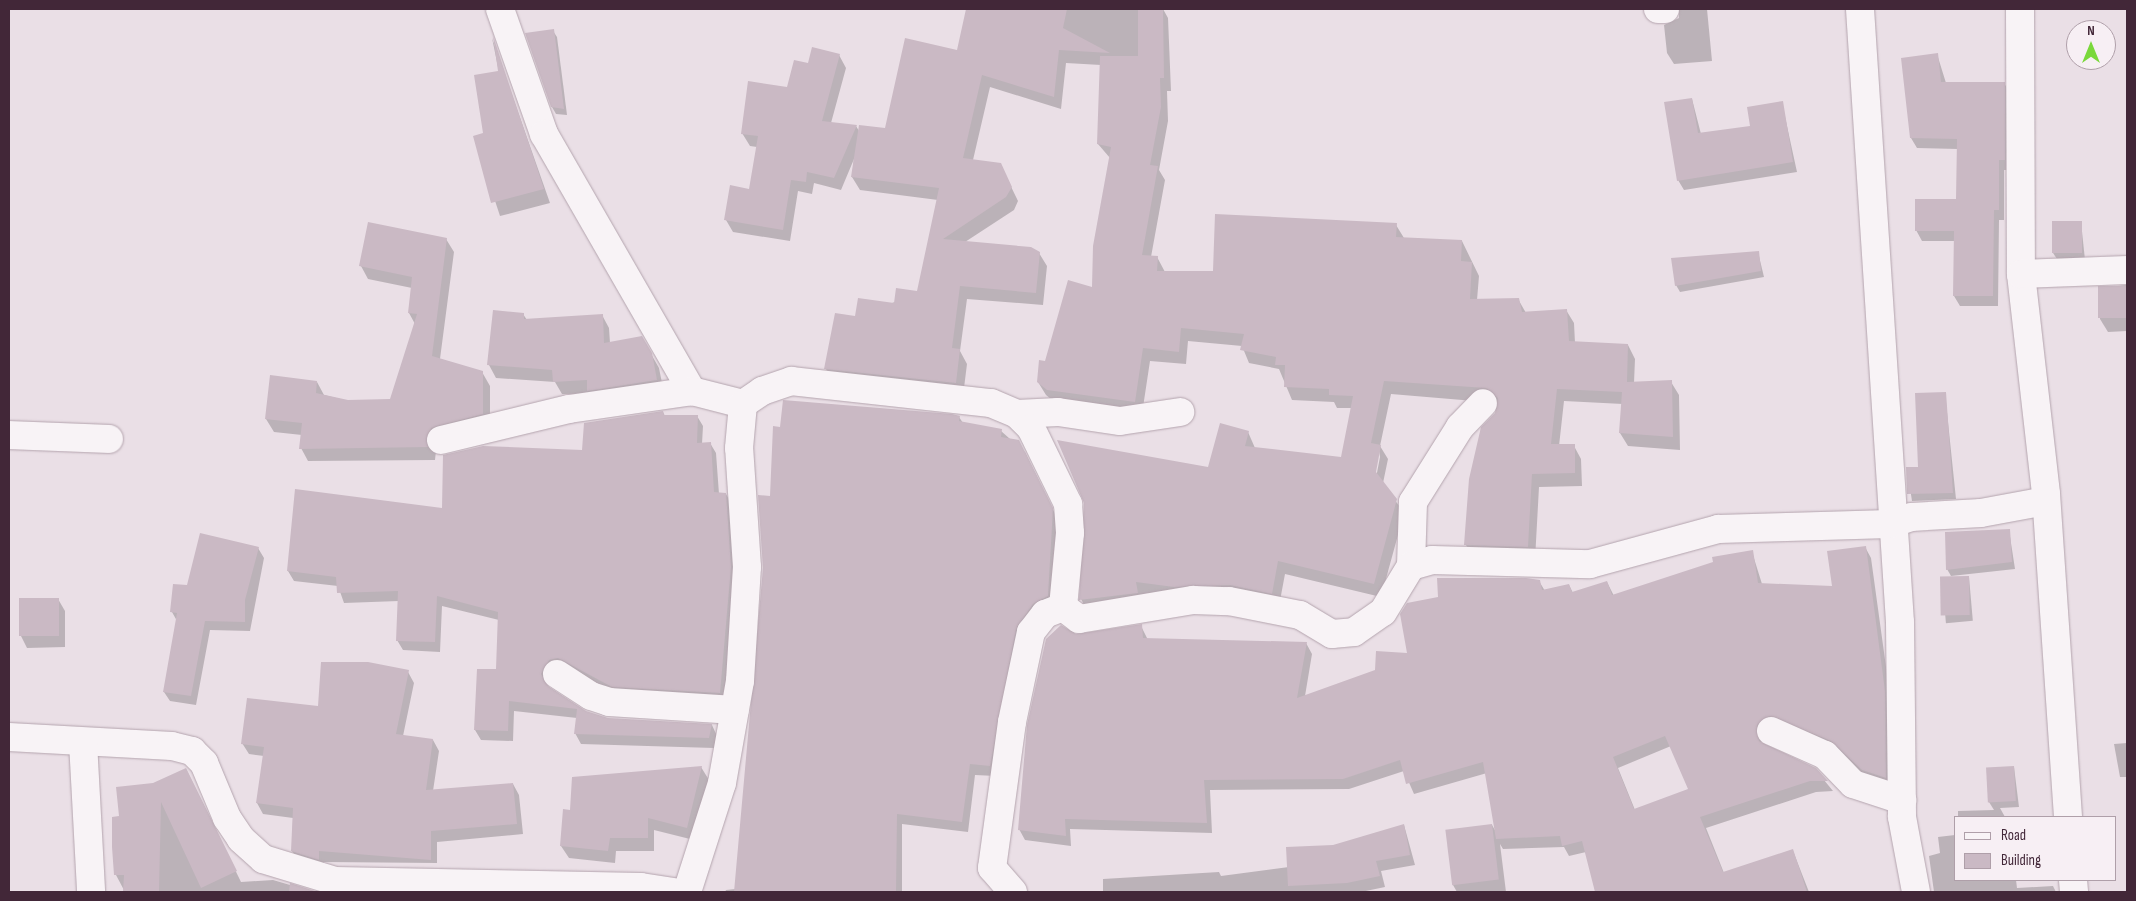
<!DOCTYPE html>
<style>
body{margin:0}
#map{position:relative;width:2136px;height:901px;overflow:hidden;background:#eadfe6;font-family:"Sofia Sans Condensed",sans-serif}
div>[style]{position:absolute}
.shadow>*{inset:0;background:#0003;transform-origin:0 0}
.building>*{inset:0;background:#cab9c4;transform-origin:0 0}
.roads{filter:drop-shadow(0 0 1px #b4a4ae) drop-shadow(0 0 1px #b4a4ae)}
.street>*{height:28px;margin:-14px;padding:0 14px;transform-origin:14px;border-radius:14px;background:#f8f3f6}
span{translate:-50% -50%;white-space:nowrap;text-align:center;line-height:1.15;-webkit-text-stroke:4px #f7eff4;paint-order:stroke}
.frame{position:absolute;inset:0;border:10px solid #422738;pointer-events:none}
.legend{position:absolute;left:1954px;top:816px;width:162px;height:65px;box-sizing:border-box;background:#f7eff4;border:1px solid #af9fa9;margin:0;padding:6px 9px;list-style:none;font-size:15px;color:#422738}
.legend li{display:flex;align-items:center;gap:10px;height:25px}
.legend b{width:25px;border:1px solid #af9fa9}
.north{position:absolute;left:2066px;top:20px;width:50px;height:50px;box-sizing:border-box;background:#f7eff4;border:1px solid #af9fa9;border-radius:50%;rotate:0deg;font-size:14px;font-weight:700;line-height:20px;text-align:center;color:#422738}
.north::after{content:'';display:block;margin:auto;width:18px;height:22px;background:#7ad83b;clip-path:polygon(50% 0,100% 100%,50% 72%,0 100%)}
</style>
<div id="map">
<div class="shadow">
<div style="clip-path:polygon(evenodd,967px 9px,1163px 9px,1168px 18px,1171px 91px,1167px 91px,1168px 121px,1159px 170px,1165px 180px,1151px 257px,1157px 257px,1165px 272px,1215px 272px,1396px 225px,1404px 238px,1462px 241px,1479px 276px,1477px 300px,1518px 299px,1526px 313px,1566px 310px,1574px 323px,1575px 343px,1628px 345px,1635px 359px,1634px 383px,1671px 382px,1679px 395px,1680px 450px,1628px 446px,1620px 433px,1623px 404px,1564px 401px,1559px 446px,1574px 446px,1581px 459px,1582px 486px,1539px 487px,1535px 560px,1473px 558px,1466px 545px,1498px 403px,1391px 394px,1380px 446px,1388px 459px,1383px 483px,1404px 513px,1381px 597px,1285px 574px,1279px 606px,1088px 612px,1081px 599px,1248px 432px,1255px 448px,1342px 458px,1352px 408px,1337px 408px,1334px 402px,1292px 400px,1279px 369px,1249px 363px,1242px 346px,1188px 341px,1186px 364px,1150px 361px,1142px 414px,1056px 403px,1046px 395px,1038px 382px,1046px 362px,1093px 288px,1110px 158px,1098px 144px,1101px 65px,1066px 63px,1061px 109px,990px 87px,973px 160px,1000px 164px,1018px 201px,1014px 210px,965px 242px,1039px 253px,1047px 266px,1043px 305px,967px 299px,960px 351px,967px 364px,963px 396px,833px 382px,826px 369px,856px 317px,918px 293px,938px 200px,860px 190px,852px 177px,854px 159px,841px 190px,814px 183px,812px 194px,798px 191px,790px 241px,733px 232px,726px 220px,750px 190px,757px 147px,750px 146px,742px 133px,809px 65px,839px 55px,846px 68px,831px 123px,856px 126px,859px 131px,885px 129px,958px 52px,967px 9px,1379px 450px,1380px 457px,1376px 478px,1373px 478px,1379px 450px)"></div>
<div style="clip-path:polygon(1679px 9px,1707px 9px,1712px 61px,1674px 64px,1667px 53px,1664px 25px,1679px 18px)"></div>
<div style="clip-path:polygon(553px 31px,557px 37px,567px 115px,556px 114px,552px 107px)"></div>
<div style="clip-path:polygon(492px 38px,550px 203px,500px 216px,474px 137px,485px 134px,499px 72px)"></div>
<div style="clip-path:polygon(1937px 54px,1946px 83px,2004px 83px,2010px 93px,2010px 170px,2004px 170px,2004px 220px,1999px 220px,1998px 306px,1960px 306px,1954px 296px,1955px 241px,1922px 241px,1916px 230px,1957px 200px,1958px 149px,1917px 148px,1911px 138px)"></div>
<div style="clip-path:polygon(1692px 99px,1701px 134px,1751px 127px,1782px 103px,1797px 172px,1684px 190px,1678px 180px)"></div>
<div style="clip-path:polygon(2081px 222px,2085px 260px,2057px 259px,2053px 253px)"></div>
<div style="clip-path:polygon(446px 239px,454px 252px,440px 359px,482px 372px,490px 386px,490px 427px,437px 441px,435px 460px,308px 461px,301px 448px,302px 435px,274px 432px,266px 419px,317px 382px,324px 395px,348px 401px,391px 400px,415px 324px,409px 313px,412px 288px,368px 279px,361px 266px)"></div>
<div style="clip-path:polygon(1758px 252px,1764px 277px,1680px 292px,1676px 285px)"></div>
<div style="clip-path:polygon(2127px 285px,2127px 331px,2108px 332px,2100px 319px,2099px 288px)"></div>
<div style="clip-path:polygon(523px 314px,527px 320px,602px 315px,609px 328px,610px 343px,642px 338px,659px 368px,664px 393px,562px 394px,555px 382px,496px 378px,489px 365px)"></div>
<div style="clip-path:polygon(1945px 393px,1956px 499px,1912px 501px,1907px 469px,1919px 468px)"></div>
<div style="clip-path:polygon(663px 412px,665px 416px,697px 416px,703px 426px,702px 444px,710px 443px,716px 453px,719px 494px,726px 494px,732px 505px,736px 578px,725px 703px,619px 696px,555px 670px,546px 685px,586px 712px,608px 719px,712px 725px,717px 736px,714px 748px,581px 744px,575px 733px,577px 718px,514px 711px,513px 741px,481px 740px,475px 730px,497px 671px,499px 620px,442px 606px,440px 652px,403px 650px,397px 640px,399px 601px,344px 603px,338px 586px,294px 581px,288px 571px,296px 490px,443px 509px,583px 452px)"></div>
<div style="clip-path:polygon(959px 417px,963px 423px,1001px 431px,1025px 452px,1058px 520px,1054px 607px,996px 776px,975px 775px,968px 832px,902px 824px,902px 892px,845px 892px,771px 497px)"></div>
<div style="clip-path:polygon(2009px 530px,2015px 569px,1951px 576px,1947px 569px)"></div>
<div style="clip-path:polygon(evenodd,1865px 547px,1871px 558px,1891px 703px,1891px 788px,1768px 729px,1761px 743px,1815px 769px,1833px 791px,1816px 792px,1706px 828px,1724px 873px,1793px 851px,1809px 892px,1596px 892px,1586px 852px,1569px 856px,1564px 847px,1503px 849px,1500px 844px,1506px 892px,1457px 892px,1453px 885px,1492px 825px,1496px 832px,1487px 773px,1414px 794px,1404px 771px,1349px 789px,1210px 790px,1212px 833px,1070px 829px,1071px 846px,1025px 840px,1019px 829px,1075px 636px,1141px 626px,1148px 640px,1306px 643px,1312px 654px,1305px 696px,1377px 671px,1539px 581px,1545px 591px,1569px 585px,1573px 593px,1607px 582px,1614px 596px,1752px 552px,1762px 584px,1834px 588px,1865px 547px,1671px 746px,1690px 790px,1635px 810px,1618px 768px,1671px 746px)"></div>
<div style="clip-path:polygon(258px 548px,264px 558px,250px 631px,210px 630px,196px 705px,170px 701px,164px 692px,177px 621px,172px 612px,188px 586px)"></div>
<div style="left:1969px;top:577px;width:44px;height:27px;rotate:85deg"></div>
<div style="clip-path:polygon(58px 599px,65px 611px,65px 647px,27px 648px,21px 636px,21px 600px)"></div>
<div style="clip-path:polygon(408px 672px,414px 683px,403px 736px,433px 740px,439px 751px,433px 791px,513px 784px,519px 795px,523px 834px,437px 842px,437px 863px,324px 862px,324px 870px,299px 862px,292px 851px,293px 818px,263px 814px,257px 803px,264px 756px,249px 754px,242px 743px)"></div>
<div style="clip-path:polygon(2127px 743px,2127px 777px,2120px 777px,2114px 744px)"></div>
<div style="clip-path:polygon(701px 767px,709px 780px,694px 840px,654px 830px,654px 851px,616px 851px,615px 863px,569px 858px,561px 846px)"></div>
<div style="clip-path:polygon(2014px 767px,2019px 807px,2000px 808px,2005px 817px,1958px 817px,1958px 811px,1994px 810px,1989px 802px)"></div>
<div style="clip-path:polygon(186px 769px,241px 882px,273px 880px,314px 892px,125px 892px,116px 875px,121px 818px,152px 785px)"></div>
<div style="clip-path:polygon(1404px 825px,1415px 865px,1381px 871px,1385px 887px,1361px 892px,1103px 892px,1103px 879px,1219px 872px,1221px 876px,1289px 867px,1333px 846px)"></div>
<div style="clip-path:polygon(1955px 835px,1955px 880px,2016px 880px,2017px 888px,2053px 886px,2056px 892px,1934px 892px,1929px 856px,1940px 853px,1938px 837px)"></div>
<div style="clip-path:polygon(765px 886px,769px 892px,725px 892px,726px 890px)"></div>
</div>
<div class="building">
<div style="clip-path:polygon(966px 9px,1067px 9px,1063px 28px,1110px 53px,1059px 50px,1054px 97px,982px 75px,963px 158px,1001px 163px,1012px 187px,1006px 197px,943px 239px,1031px 247px,1040px 252px,1036px 293px,960px 286px,952px 348px,960px 349px,956px 383px,824px 369px,835px 313px,855px 316px,858px 298px,894px 303px,896px 288px,917px 291px,939px 188px,851px 177px,859px 125px,885px 128px,905px 38px,957px 50px)"></div>
<div style="clip-path:polygon(1138px 9px,1163px 9px,1164px 78px,1160px 78px,1161px 107px,1150px 165px,1158px 166px,1142px 255px,1158px 256px,1157px 271px,1213px 271px,1215px 214px,1397px 223px,1396px 237px,1462px 240px,1461px 261px,1472px 262px,1470px 299px,1519px 298px,1522px 312px,1567px 309px,1569px 341px,1628px 344px,1627px 382px,1672px 380px,1673px 437px,1619px 433px,1622px 392px,1557px 389px,1551px 444px,1575px 444px,1575px 473px,1532px 474px,1528px 547px,1464px 545px,1469px 479px,1481px 427px,1495px 413px,1498px 398px,1486px 388px,1384px 381px,1371px 443px,1381px 445px,1376px 472px,1397px 499px,1374px 584px,1278px 561px,1272px 594px,1230px 585px,1174px 587px,1136px 582px,1138px 593px,1079px 600px,1084px 503px,1057px 440px,1208px 467px,1220px 423px,1249px 431px,1245px 446px,1341px 457px,1353px 396px,1329px 395px,1329px 389px,1284px 387px,1285px 365px,1275px 365px,1276px 357px,1240px 350px,1244px 334px,1181px 328px,1179px 352px,1143px 348px,1135px 402px,1047px 390px,1037px 382px,1039px 360px,1045px 361px,1068px 280px,1092px 287px,1093px 246px,1111px 147px,1097px 144px,1100px 56px,1138px 56px)"></div>
<div style="clip-path:polygon(554px 29px,564px 109px,551px 107px,525px 33px)"></div>
<div style="clip-path:polygon(493px 36px,544px 189px,491px 203px,473px 136px,483px 133px,474px 75px,498px 71px)"></div>
<div style="clip-path:polygon(812px 47px,840px 54px,822px 121px,857px 125px,834px 178px,807px 172px,806px 182px,791px 180px,783px 230px,724px 220px,730px 185px,749px 189px,758px 136px,741px 134px,748px 81px,787px 87px,794px 60px,808px 63px)"></div>
<div style="clip-path:polygon(1938px 53px,1941px 82px,2005px 82px,2005px 160px,1999px 160px,1999px 210px,1994px 210px,1993px 296px,1953px 296px,1954px 231px,1915px 231px,1915px 199px,1956px 199px,1957px 139px,1910px 138px,1901px 58px)"></div>
<div style="clip-path:polygon(1692px 98px,1698px 133px,1750px 126px,1747px 107px,1783px 101px,1793px 162px,1677px 181px,1664px 102px)"></div>
<div style="left:2052px;top:221px;width:30px;height:32px"></div>
<div style="clip-path:polygon(368px 222px,447px 238px,432px 356px,483px 371px,483px 414px,431px 428px,428px 447px,299px 449px,302px 423px,265px 419px,270px 375px,317px 381px,316px 393px,348px 400px,390px 399px,417px 314px,408px 313px,412px 277px,359px 266px)"></div>
<div style="clip-path:polygon(1759px 251px,1761px 271px,1675px 286px,1671px 258px)"></div>
<div style="left:2127px;top:286px;width:32px;height:29px;rotate:90deg"></div>
<div style="clip-path:polygon(493px 310px,524px 313px,524px 319px,603px 314px,604px 343px,642px 336px,652px 353px,657px 380px,587px 391px,587px 380px,553px 382px,552px 370px,487px 365px)"></div>
<div style="clip-path:polygon(1946px 392px,1953px 493px,1907px 494px,1906px 467px,1918px 467px,1915px 393px)"></div>
<div style="clip-path:polygon(783px 400px,952px 414px,960px 416px,959px 421px,1002px 429px,1001px 437px,1019px 440px,1053px 508px,1048px 596px,1033px 604px,1016px 629px,990px 766px,970px 764px,962px 822px,897px 814px,896px 892px,734px 892px,763px 568px,758px 495px,770px 496px,773px 426px,780px 427px)"></div>
<div style="clip-path:polygon(663px 411px,664px 415px,698px 415px,697px 443px,711px 442px,714px 492px,726px 493px,731px 567px,720px 693px,612px 687px,558px 658px,549px 660px,541px 674px,549px 687px,586px 711px,608px 718px,712px 724px,709px 738px,574px 734px,577px 709px,509px 701px,508px 731px,474px 730px,477px 669px,496px 669px,498px 612px,437px 596px,435px 642px,396px 641px,398px 591px,337px 593px,336px 577px,287px 571px,295px 489px,442px 508px,443px 455px,483px 446px,582px 450px,584px 423px)"></div>
<div style="clip-path:polygon(2010px 529px,2012px 562px,1946px 570px,1945px 532px)"></div>
<div style="clip-path:polygon(200px 533px,259px 547px,245px 600px,245px 622px,205px 621px,191px 696px,163px 692px,177px 613px,170px 612px,173px 584px,187px 585px)"></div>
<div style="clip-path:polygon(evenodd,1866px 546px,1885px 691px,1886px 778px,1862px 770px,1831px 741px,1769px 716px,1757px 725px,1759px 741px,1816px 768px,1828px 781px,1810px 781px,1700px 817px,1723px 872px,1793px 849px,1807px 892px,1595px 892px,1582px 841px,1562px 846px,1560px 836px,1496px 839px,1483px 762px,1406px 784px,1400px 760px,1343px 779px,1204px 780px,1207px 823px,1065px 819px,1066px 836px,1018px 830px,1027px 725px,1046px 639px,1061px 625px,1076px 634px,1142px 624px,1143px 638px,1307px 642px,1297px 698px,1375px 670px,1376px 651px,1407px 653px,1400px 614px,1407px 603px,1438px 597px,1437px 578px,1526px 578px,1540px 580px,1542px 590px,1569px 584px,1572px 592px,1607px 581px,1612px 595px,1713px 562px,1712px 557px,1753px 550px,1758px 583px,1832px 586px,1827px 551px,1866px 546px,1665px 736px,1688px 789px,1634px 809px,1613px 757px,1665px 736px)"></div>
<div style="left:1969px;top:576px;width:39px;height:29px;rotate:89deg"></div>
<div style="left:59px;top:598px;width:38px;height:40px;rotate:90deg"></div>
<div style="clip-path:polygon(321px 662px,368px 662px,409px 670px,396px 734px,433px 739px,426px 790px,513px 783px,517px 824px,431px 831px,431px 860px,319px 851px,319px 860px,291px 851px,293px 808px,256px 803px,264px 747px,241px 744px,247px 698px,318px 706px)"></div>
<div style="clip-path:polygon(702px 766px,687px 828px,648px 818px,648px 838px,610px 838px,608px 851px,560px 846px,563px 809px,570px 810px,572px 777px)"></div>
<div style="left:2014px;top:766px;width:35px;height:28px;rotate:87deg"></div>
<div style="clip-path:polygon(186px 768px,237px 871px,201px 888px,161px 802px,159px 892px,123px 892px,124px 875px,114px 875px,112px 847px,112px 817px,119px 816px,116px 787px,153px 783px)"></div>
<div style="clip-path:polygon(1404px 824px,1410px 855px,1376px 861px,1380px 876px,1347px 883px,1288px 886px,1286px 847px,1333px 845px)"></div>
<div style="left:1492px;top:824px;width:56px;height:47px;rotate:83deg"></div>
<div style="clip-path:polygon(290px 883px,318px 892px,289px 892px)"></div>
</div>
<div class="roads">
<div class="street">
<div style="left:500px;top:9px;width:133px;rotate:70.6deg"></div>
<div style="left:544px;top:134px;width:297px;rotate:60.1deg"></div>
<div style="left:1658px;top:9px;width:7px"></div>
<div style="left:1860px;top:9px;width:614px;rotate:86.27deg"></div>
<div style="left:1900px;top:622px;width:195px;rotate:89.4deg"></div>
<div style="left:1902px;top:817px;width:76px;rotate:79.4deg"></div>
<div style="left:2020px;top:9px;width:265px;rotate:89.8deg"></div>
<div style="left:2021px;top:274px;width:221px;rotate:83.5deg"></div>
<div style="left:2046px;top:494px;width:324px;rotate:86.1deg"></div>
<div style="left:2021px;top:274px;width:106px;rotate:-2.2deg"></div>
<div style="left:1017px;top:414px;width:41px;rotate:-2.8deg"></div>
<div style="left:1058px;top:412px;width:63px;rotate:8.3deg"></div>
<div style="left:1120px;top:421px;width:61px;rotate:-8.5deg"></div>
<div style="left:9px;top:435px;width:100px;rotate:2.3deg"></div>
<div style="left:441px;top:440px;width:132px;rotate:-13.6deg"></div>
<div style="left:569px;top:409px;width:124px;rotate:-8.3deg"></div>
<div style="left:692px;top:391px;width:53px;rotate:14.3deg"></div>
<div style="left:1411px;top:566px;width:64px;rotate:-88.2deg"></div>
<div style="left:1413px;top:502px;width:89px;rotate:-57.9deg"></div>
<div style="left:1460px;top:427px;width:33px;rotate:-46deg"></div>
<div style="left:557px;top:674px;width:40px;rotate:32.9deg"></div>
<div style="left:591px;top:696px;width:19px;rotate:18deg"></div>
<div style="left:609px;top:702px;width:126px;rotate:3.6deg"></div>
<div style="left:1771px;top:731px;width:59px;rotate:24deg"></div>
<div style="left:1825px;top:755px;width:40px;rotate:46deg"></div>
<div style="left:1853px;top:784px;width:52px;rotate:18.1deg"></div>
<div style="left:9px;top:737px;width:163px;rotate:3.2deg"></div>
<div style="left:172px;top:746px;width:21px;rotate:14deg"></div>
<div style="left:192px;top:751px;width:17px;rotate:45deg"></div>
<div style="left:204px;top:763px;width:60px;rotate:67.3deg"></div>
<div style="left:227px;top:818px;width:25px;rotate:56deg"></div>
<div style="left:241px;top:839px;width:30px;rotate:42deg"></div>
<div style="left:263px;top:859px;width:75px;rotate:17deg"></div>
<div style="left:335px;top:881px;width:306px;rotate:1.1deg"></div>
<div style="left:641px;top:887px;width:33px;rotate:9deg"></div>
<div style="left:83px;top:742px;width:150px;rotate:86.9deg"></div>
<div style="left:2073px;top:880px;width:12px;rotate:85deg"></div>
<div style="left:687px;top:892px;width:114px;rotate:-72.2deg"></div>
<div style="left:722px;top:783px;width:104px;rotate:-80deg"></div>
<div style="left:740px;top:681px;width:114px;rotate:-86.5deg"></div>
<div style="left:747px;top:567px;width:119px;rotate:-93.8deg"></div>
<div style="left:739px;top:448px;width:44px;rotate:-84.8deg"></div>
<div style="left:743px;top:404px;width:23px;rotate:-34deg"></div>
<div style="left:762px;top:391px;width:31px;rotate:-19deg"></div>
<div style="left:791px;top:381px;width:201px;rotate:6.3deg"></div>
<div style="left:991px;top:403px;width:28px;rotate:23deg"></div>
<div style="left:1017px;top:414px;width:20px;rotate:45deg"></div>
<div style="left:1031px;top:428px;width:85px;rotate:64deg"></div>
<div style="left:1068px;top:504px;width:29px;rotate:86deg"></div>
<div style="left:1070px;top:533px;width:74px;rotate:95.4deg"></div>
<div style="left:1063px;top:607px;width:20px;rotate:37deg"></div>
<div style="left:1079px;top:619px;width:116px;rotate:-9.5deg"></div>
<div style="left:1193px;top:600px;width:36px;rotate:2deg"></div>
<div style="left:1229px;top:601px;width:72px;rotate:11.2deg"></div>
<div style="left:1300px;top:615px;width:37px;rotate:31deg"></div>
<div style="left:1332px;top:634px;width:22px;rotate:-5deg"></div>
<div style="left:1354px;top:632px;width:35px;rotate:-35deg"></div>
<div style="left:1383px;top:612px;width:54px;rotate:-58.7deg"></div>
<div style="left:1411px;top:566px;width:22px;rotate:-16deg"></div>
<div style="left:1432px;top:560px;width:158px;rotate:1.5deg"></div>
<div style="left:1590px;top:564px;width:133px;rotate:-15.3deg"></div>
<div style="left:1718px;top:529px;width:172px;rotate:-1.7deg"></div>
<div style="left:1890px;top:524px;width:22px;rotate:-18deg"></div>
<div style="left:1911px;top:517px;width:70px;rotate:-3.3deg"></div>
<div style="left:1981px;top:513px;width:66px;rotate:-10.5deg"></div>
<div style="left:1013px;top:892px;width:32px;rotate:-131deg"></div>
<div style="left:992px;top:868px;width:147px;rotate:-82.2deg"></div>
<div style="left:1012px;top:722px;width:92px;rotate:-78.1deg"></div>
<div style="left:1031px;top:632px;width:23px;rotate:-52deg"></div>
<div style="left:1045px;top:614px;width:19px;rotate:-21deg"></div>
</div>
</div>
<div class="frame"></div>
<ul class="legend">
<li><b style="height:6px;background:#f8f3f6"></b>Road</li>
<li><b style="height:14px;background:#cab9c4"></b>Building</li>
</ul>
<div class="north">N</div>
</div>
